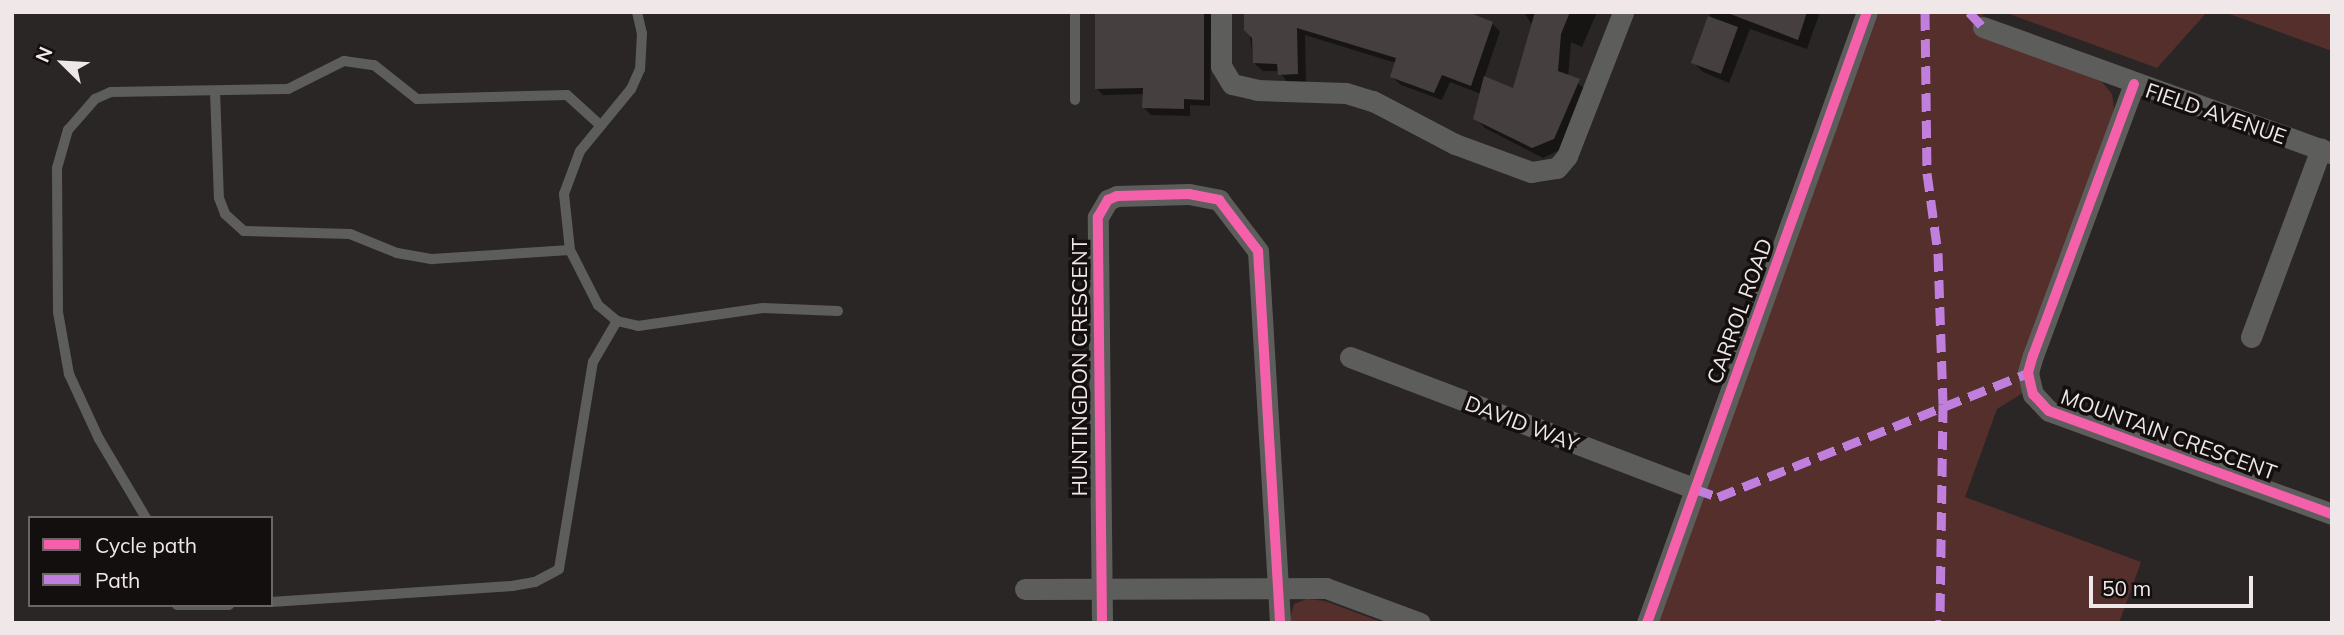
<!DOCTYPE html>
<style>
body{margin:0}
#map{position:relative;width:2344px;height:635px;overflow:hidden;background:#2b2626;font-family:Mulish,sans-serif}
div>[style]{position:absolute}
.green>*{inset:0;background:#552f2c}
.shadow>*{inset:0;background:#0007}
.building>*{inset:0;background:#45403f;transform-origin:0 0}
.service>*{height:10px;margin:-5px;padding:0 5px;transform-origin:5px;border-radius:5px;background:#5d5e5c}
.minor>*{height:21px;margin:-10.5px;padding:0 10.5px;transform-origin:10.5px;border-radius:10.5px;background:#5d5e5c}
.quiet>*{height:9px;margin-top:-4.5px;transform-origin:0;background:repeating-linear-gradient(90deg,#c07fdc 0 18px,transparent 0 27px)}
.cycleway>*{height:10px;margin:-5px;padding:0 5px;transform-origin:5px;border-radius:5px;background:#f560ab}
span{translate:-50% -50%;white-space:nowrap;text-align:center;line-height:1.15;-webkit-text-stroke:7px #130f0e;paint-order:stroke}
.street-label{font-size:21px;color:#f0e8e8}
.frame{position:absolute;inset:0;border:14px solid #f0e8e8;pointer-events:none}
.legend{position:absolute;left:28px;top:516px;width:245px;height:91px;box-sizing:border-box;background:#130f0e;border:2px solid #6b6665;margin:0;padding:9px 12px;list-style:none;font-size:21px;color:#f0e8e8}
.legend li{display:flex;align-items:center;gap:14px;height:35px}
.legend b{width:35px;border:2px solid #6b6665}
.north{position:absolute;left:28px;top:28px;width:70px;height:70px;-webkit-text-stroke:5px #130f0e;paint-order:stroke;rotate:294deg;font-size:19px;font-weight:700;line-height:28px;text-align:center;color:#f0e8e8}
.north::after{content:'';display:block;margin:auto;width:24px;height:32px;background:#f0e8e8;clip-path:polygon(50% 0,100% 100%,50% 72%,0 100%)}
.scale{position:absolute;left:2089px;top:576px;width:164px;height:32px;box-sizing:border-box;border:4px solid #f0e8e8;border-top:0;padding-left:9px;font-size:21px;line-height:24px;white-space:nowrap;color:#f0e8e8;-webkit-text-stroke:5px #130f0e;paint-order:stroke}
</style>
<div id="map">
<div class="green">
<div style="clip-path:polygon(1879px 12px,1984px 12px,1976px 35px,2074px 69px,2102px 82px,2112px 94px,2114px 109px,2023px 393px,1997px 409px,1965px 497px,2141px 562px,2119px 623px,1657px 623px)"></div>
<div style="clip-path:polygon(2004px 12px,2207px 12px,2157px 68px)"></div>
<div style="clip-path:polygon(2224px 12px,2332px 12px,2332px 51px)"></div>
<div style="clip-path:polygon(1307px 599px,1325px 601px,1384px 623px,1289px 623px,1294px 604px)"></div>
</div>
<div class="shadow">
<div style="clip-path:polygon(1097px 12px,1211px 12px,1210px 106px,1190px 105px,1190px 116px,1151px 115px,1144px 108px,1144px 94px,1103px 95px,1096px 88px)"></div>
<div style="clip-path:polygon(1246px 12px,1492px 23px,1500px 32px,1484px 78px,1514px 91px,1533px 27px,1524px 12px,1597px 12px,1582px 47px,1571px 42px,1568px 77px,1589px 91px,1563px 148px,1543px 158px,1485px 128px,1475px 118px,1481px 94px,1450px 82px,1442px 100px,1401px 85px,1392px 77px,1396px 63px,1305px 35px,1306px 82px,1288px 83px,1279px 71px,1263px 71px,1254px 63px)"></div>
<div style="clip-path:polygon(1711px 12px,1820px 12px,1807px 49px,1750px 29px,1729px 83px,1703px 72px,1693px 62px)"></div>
</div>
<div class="building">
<div style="clip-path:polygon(1095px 12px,1204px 12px,1204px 100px,1184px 99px,1184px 109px,1142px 108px,1143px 88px,1095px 89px)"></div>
<div style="clip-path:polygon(1244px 12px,1468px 12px,1493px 22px,1471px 86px,1442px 75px,1434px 93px,1390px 77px,1396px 58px,1297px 28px,1298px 74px,1278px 75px,1277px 64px,1253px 63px,1252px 38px,1244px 30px)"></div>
<div style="clip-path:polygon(1535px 12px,1570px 12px,1561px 34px,1558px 71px,1580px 79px,1554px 139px,1532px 148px,1473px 119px,1484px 76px,1513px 88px)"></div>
<div style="clip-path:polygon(1725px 12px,1807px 12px,1798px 40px)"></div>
<div style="left:1708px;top:16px;width:32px;height:50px;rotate:20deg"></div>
</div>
<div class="service">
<div style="left:637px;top:12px;width:22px;rotate:77deg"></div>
<div style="left:642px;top:33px;width:36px;rotate:93deg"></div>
<div style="left:640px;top:69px;width:22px;rotate:114deg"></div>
<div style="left:631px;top:89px;width:80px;rotate:129.4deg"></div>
<div style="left:580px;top:151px;width:46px;rotate:110.4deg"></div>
<div style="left:564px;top:194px;width:56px;rotate:83.9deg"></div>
<div style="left:570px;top:250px;width:62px;rotate:63deg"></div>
<div style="left:598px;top:305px;width:25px;rotate:40deg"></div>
<div style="left:617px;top:321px;width:22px;rotate:13deg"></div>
<div style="left:638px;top:326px;width:126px;rotate:-8.2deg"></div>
<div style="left:763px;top:308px;width:75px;rotate:2.3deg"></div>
<div style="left:215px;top:91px;width:107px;rotate:87.9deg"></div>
<div style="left:219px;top:198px;width:17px;rotate:69deg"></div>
<div style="left:225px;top:214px;width:25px;rotate:42deg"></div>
<div style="left:244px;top:231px;width:106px;rotate:1.6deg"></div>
<div style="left:350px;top:234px;width:51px;rotate:22deg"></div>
<div style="left:397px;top:253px;width:36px;rotate:10deg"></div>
<div style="left:432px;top:259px;width:138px;rotate:-3.7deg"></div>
<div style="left:1075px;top:100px;width:88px;rotate:-90deg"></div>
<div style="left:146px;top:518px;width:92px;rotate:-120.7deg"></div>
<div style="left:99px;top:439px;width:72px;rotate:-114.8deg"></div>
<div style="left:69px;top:374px;width:63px;rotate:-100.1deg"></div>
<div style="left:58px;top:312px;width:144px;rotate:-90.4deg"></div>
<div style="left:57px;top:168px;width:40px;rotate:-74deg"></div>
<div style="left:68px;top:130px;width:41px;rotate:-48.9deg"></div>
<div style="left:95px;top:99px;width:17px;rotate:-24deg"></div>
<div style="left:111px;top:92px;width:177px;rotate:-1deg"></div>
<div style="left:288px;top:89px;width:63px;rotate:-26.6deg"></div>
<div style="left:344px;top:61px;width:30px;rotate:8deg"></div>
<div style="left:374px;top:65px;width:55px;rotate:38.3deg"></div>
<div style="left:417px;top:99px;width:150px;rotate:-1.5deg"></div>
<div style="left:567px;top:95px;width:45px;rotate:42.3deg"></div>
<div style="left:271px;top:602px;width:242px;rotate:-3.8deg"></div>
<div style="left:512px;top:586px;width:23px;rotate:-10deg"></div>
<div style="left:535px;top:582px;width:27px;rotate:-28deg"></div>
<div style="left:559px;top:569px;width:210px;rotate:-80.7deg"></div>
<div style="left:593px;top:362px;width:48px;rotate:-59.7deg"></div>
<div style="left:177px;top:605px;width:52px"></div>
</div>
<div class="minor">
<div style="left:1221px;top:12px;width:54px;rotate:90deg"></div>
<div style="left:1221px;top:66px;width:21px;rotate:59deg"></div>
<div style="left:1232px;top:84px;width:26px;rotate:13deg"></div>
<div style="left:1257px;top:90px;width:89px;rotate:1.9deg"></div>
<div style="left:1346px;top:93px;width:28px;rotate:17deg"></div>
<div style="left:1373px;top:101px;width:93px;rotate:27.7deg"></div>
<div style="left:1455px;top:144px;width:81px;rotate:20.2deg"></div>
<div style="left:1531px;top:172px;width:26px;rotate:-9deg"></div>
<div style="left:1557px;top:168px;width:16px;rotate:-50deg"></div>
<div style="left:1567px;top:156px;width:155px;rotate:-68.7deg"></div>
<div style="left:1983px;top:27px;width:371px;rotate:19.9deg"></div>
<div style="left:2134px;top:84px;width:289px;rotate:110.4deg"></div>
<div style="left:2033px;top:355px;width:19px;rotate:106deg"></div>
<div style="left:2028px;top:373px;width:22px;rotate:77deg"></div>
<div style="left:2033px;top:394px;width:23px;rotate:47deg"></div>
<div style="left:2049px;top:411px;width:301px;rotate:20deg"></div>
<div style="left:2251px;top:337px;width:201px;rotate:-69.6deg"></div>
<div style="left:1350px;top:357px;width:369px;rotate:20.9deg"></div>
<div style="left:1025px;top:589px;width:301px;rotate:-0.2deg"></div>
<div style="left:1326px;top:588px;width:100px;rotate:20.4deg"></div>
<div style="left:1102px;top:623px;width:406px;rotate:-90.6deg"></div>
<div style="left:1098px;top:217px;width:20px;rotate:-60deg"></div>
<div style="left:1108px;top:200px;width:10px;rotate:-24deg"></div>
<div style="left:1117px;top:196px;width:72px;rotate:-1.6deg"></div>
<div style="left:1189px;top:194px;width:31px;rotate:11deg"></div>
<div style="left:1219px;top:200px;width:64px;rotate:52.6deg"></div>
<div style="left:1258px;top:251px;width:373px;rotate:86.6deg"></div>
<div style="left:1647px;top:623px;width:649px;rotate:-70.2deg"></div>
</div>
<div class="quiet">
<div style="left:1925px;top:12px;width:161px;rotate:89.3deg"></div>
<div style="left:1927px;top:173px;width:81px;rotate:82.2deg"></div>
<div style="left:1938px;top:253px;width:151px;rotate:88.1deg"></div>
<div style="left:1943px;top:404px;width:219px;rotate:90.8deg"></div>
<div style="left:1969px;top:12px;width:21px;rotate:47deg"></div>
<div style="left:1695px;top:489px;width:24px;rotate:19deg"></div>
<div style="left:1718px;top:497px;width:334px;rotate:-21.8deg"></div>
</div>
<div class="cycleway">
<div style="left:2134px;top:84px;width:289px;rotate:110.4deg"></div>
<div style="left:2033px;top:355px;width:19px;rotate:106deg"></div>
<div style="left:2028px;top:373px;width:22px;rotate:77deg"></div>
<div style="left:2033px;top:394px;width:23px;rotate:47deg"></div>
<div style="left:2049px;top:411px;width:301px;rotate:20deg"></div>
<div style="left:1102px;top:623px;width:406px;rotate:-90.6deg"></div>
<div style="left:1098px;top:217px;width:20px;rotate:-60deg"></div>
<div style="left:1108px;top:200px;width:10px;rotate:-24deg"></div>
<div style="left:1117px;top:196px;width:72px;rotate:-1.6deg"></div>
<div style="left:1189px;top:194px;width:31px;rotate:11deg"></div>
<div style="left:1219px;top:200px;width:64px;rotate:52.6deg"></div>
<div style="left:1258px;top:251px;width:373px;rotate:86.6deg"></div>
<div style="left:1647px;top:623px;width:649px;rotate:-70.2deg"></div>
</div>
<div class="street-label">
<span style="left:2216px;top:113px;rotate:19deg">FIELD AVENUE</span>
<span style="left:1739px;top:311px;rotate:-70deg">CARROL ROAD</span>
<span style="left:1079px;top:367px;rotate:-90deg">HUNTINGDON CRESCENT</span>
<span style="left:1522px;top:423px;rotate:21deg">DAVID WAY</span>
<span style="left:2169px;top:434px;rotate:20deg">MOUNTAIN CRESCENT</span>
</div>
<div class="frame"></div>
<ul class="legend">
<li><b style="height:9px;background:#f560ab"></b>Cycle path</li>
<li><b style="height:9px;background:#c07fdc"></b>Path</li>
</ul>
<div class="north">N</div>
<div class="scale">50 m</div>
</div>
